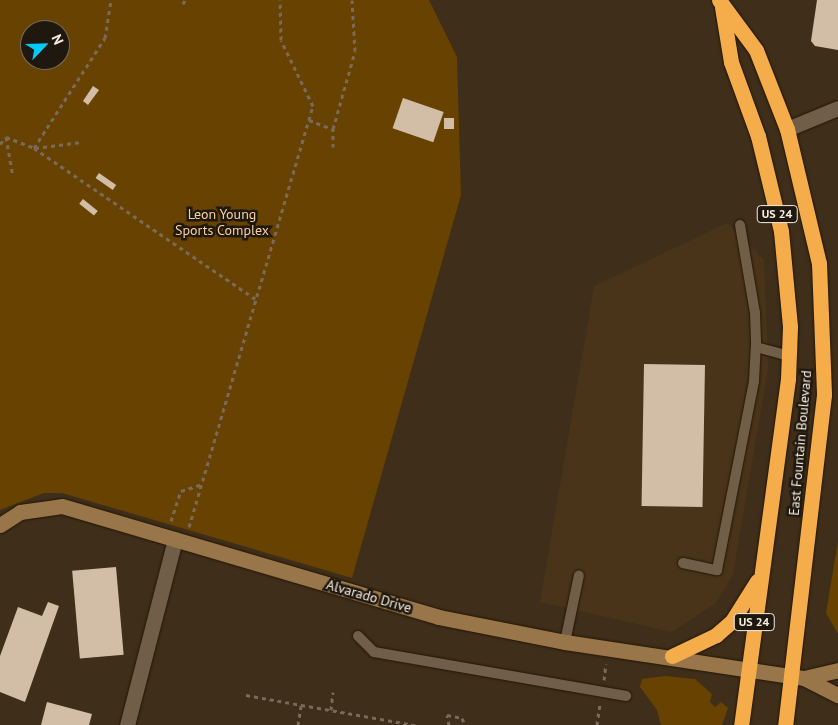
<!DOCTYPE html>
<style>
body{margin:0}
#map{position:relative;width:838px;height:725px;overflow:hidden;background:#3e2e1a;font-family:"PT Sans",sans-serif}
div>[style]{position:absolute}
.built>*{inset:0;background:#49341a}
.green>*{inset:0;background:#684200}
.building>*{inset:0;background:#d2bea6;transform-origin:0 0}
.path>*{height:3px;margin-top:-1.5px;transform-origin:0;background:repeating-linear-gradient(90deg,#796a59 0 4px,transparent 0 8px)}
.roads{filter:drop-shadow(0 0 1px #241603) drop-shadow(0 0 1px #241603)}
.lane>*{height:10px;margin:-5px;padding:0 5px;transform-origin:5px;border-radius:5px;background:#705e48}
.street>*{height:15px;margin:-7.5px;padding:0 7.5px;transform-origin:7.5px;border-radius:7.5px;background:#705e48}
.secondary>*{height:15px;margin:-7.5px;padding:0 7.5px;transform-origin:7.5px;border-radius:7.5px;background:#987649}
.highway>*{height:15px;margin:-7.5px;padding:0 7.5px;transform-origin:7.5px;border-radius:7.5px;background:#f4ad4a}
span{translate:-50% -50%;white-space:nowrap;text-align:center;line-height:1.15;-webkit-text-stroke:5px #1f180f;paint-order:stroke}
.shield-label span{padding:1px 4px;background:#1f180f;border:1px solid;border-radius:4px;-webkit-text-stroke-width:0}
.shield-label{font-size:12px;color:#f9efe2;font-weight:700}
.park-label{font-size:14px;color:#f6cfa0}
.street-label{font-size:14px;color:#f9efe2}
.north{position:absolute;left:20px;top:20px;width:50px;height:50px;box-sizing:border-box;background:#1f180f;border:1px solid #766e63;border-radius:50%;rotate:66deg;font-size:14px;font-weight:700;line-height:20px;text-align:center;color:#f9efe2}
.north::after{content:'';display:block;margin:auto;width:18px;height:22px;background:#02cbf9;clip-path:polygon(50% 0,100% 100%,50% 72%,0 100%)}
</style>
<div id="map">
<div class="built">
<div style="clip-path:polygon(727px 223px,764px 260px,768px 369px,733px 575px,715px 604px,672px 632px,540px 602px,594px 286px)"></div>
</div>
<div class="green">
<div style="clip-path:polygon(evenodd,0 0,429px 0,457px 57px,461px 195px,352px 578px,62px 493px,44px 493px,0 510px,0 0,30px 30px,60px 30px,60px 60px,30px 60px,30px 30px)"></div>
<div style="clip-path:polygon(838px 541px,838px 634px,826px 613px)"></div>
<div style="clip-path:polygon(665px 676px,695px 679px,712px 694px,710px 702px,715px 707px,721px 702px,728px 708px,722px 725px,661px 725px,657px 710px,640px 687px,642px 679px)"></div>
</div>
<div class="building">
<div style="clip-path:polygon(817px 0,838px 0,838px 50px,815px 46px,811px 41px)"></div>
<div style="clip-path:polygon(93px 86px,99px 90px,88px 105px,83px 101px)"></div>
<div style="left:403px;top:98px;width:43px;height:32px;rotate:19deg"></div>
<div style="left:444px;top:118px;width:10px;height:11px"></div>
<div style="left:99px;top:173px;width:21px;height:6px;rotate:35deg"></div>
<div style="left:83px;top:199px;width:19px;height:6px;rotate:39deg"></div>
<div style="left:644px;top:364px;width:61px;height:142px;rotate:1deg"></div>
<div style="left:116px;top:567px;width:88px;height:44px;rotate:85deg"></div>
<div style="clip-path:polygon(48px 602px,59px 606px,25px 702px,0 692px,0 656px,18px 607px,42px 616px)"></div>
<div style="clip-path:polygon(47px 702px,92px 714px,89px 725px,41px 725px)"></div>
</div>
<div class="path">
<div style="left:183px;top:4px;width:4px;rotate:-63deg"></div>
<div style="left:309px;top:120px;width:26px;rotate:21deg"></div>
<div style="left:6px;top:137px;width:39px;rotate:80deg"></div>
<div style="left:0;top:144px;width:9px;rotate:-49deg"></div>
<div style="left:6px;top:137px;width:30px;rotate:21deg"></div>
<div style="left:34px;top:148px;width:131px;rotate:-57.2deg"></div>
<div style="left:105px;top:38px;width:38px;rotate:-81deg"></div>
<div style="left:333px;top:147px;width:18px;rotate:-90deg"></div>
<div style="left:333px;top:129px;width:81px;rotate:-74.2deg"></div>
<div style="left:355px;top:51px;width:51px;rotate:-93.4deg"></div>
<div style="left:34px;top:148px;width:268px;rotate:34.3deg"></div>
<div style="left:35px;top:148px;width:47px;rotate:-7.3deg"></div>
<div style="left:171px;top:521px;width:32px;rotate:-72deg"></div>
<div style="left:181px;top:491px;width:22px;rotate:-18deg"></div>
<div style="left:189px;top:527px;width:439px;rotate:-73.6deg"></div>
<div style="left:313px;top:106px;width:73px;rotate:-115.9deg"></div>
<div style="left:281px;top:40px;width:40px;rotate:-91.4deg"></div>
<div style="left:604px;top:680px;width:16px;rotate:-83deg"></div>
<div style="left:246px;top:695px;width:172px;rotate:10.1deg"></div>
<div style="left:331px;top:710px;width:18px;rotate:-84deg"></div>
<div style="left:298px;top:725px;width:20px;rotate:-81deg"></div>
<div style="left:449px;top:725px;width:10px;rotate:-101deg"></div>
<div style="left:447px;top:715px;width:15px;rotate:11deg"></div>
<div style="left:462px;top:718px;width:8px;rotate:67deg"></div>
<div style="left:597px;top:725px;width:22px;rotate:-82deg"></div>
</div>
<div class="roads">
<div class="lane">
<div style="left:740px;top:225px;width:89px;rotate:80.3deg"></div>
<div style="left:755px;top:313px;width:34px;rotate:88deg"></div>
<div style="left:756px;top:347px;width:35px;rotate:15deg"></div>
<div style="left:683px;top:563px;width:35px;rotate:12deg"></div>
<div style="left:717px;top:570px;width:193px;rotate:-78.9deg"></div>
<div style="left:754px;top:381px;width:34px;rotate:-87deg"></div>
<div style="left:358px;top:636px;width:23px;rotate:45deg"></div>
<div style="left:374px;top:652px;width:256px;rotate:9.9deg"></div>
<div style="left:565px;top:642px;width:68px;rotate:-78.2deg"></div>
</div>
<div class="street">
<div style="left:787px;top:129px;width:55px;rotate:-22.4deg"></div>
<div style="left:127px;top:725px;width:192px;rotate:-75.5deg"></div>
</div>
<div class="secondary">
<div style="left:0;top:525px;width:24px;rotate:-33deg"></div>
<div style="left:20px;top:512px;width:42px;rotate:-8.1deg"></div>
<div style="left:62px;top:506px;width:393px;rotate:16.4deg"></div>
<div style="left:439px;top:617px;width:128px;rotate:11.2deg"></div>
<div style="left:565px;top:642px;width:242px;rotate:8.6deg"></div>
<div style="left:804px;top:678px;width:38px;rotate:27deg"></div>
<div style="left:804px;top:678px;width:35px;rotate:-13deg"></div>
</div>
<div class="highway">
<div style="left:719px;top:0;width:62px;rotate:53.5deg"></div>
<div style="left:756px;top:50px;width:85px;rotate:68.6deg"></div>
<div style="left:787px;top:129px;width:138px;rotate:76.6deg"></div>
<div style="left:819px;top:263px;width:132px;rotate:87.8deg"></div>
<div style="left:824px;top:395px;width:332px;rotate:96.7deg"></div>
<div style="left:722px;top:7px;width:56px;rotate:80.7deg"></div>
<div style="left:731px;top:62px;width:79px;rotate:70deg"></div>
<div style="left:758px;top:136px;width:98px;rotate:76.4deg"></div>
<div style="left:781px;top:231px;width:96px;rotate:84.6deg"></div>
<div style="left:790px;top:327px;width:52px;rotate:92.2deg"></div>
<div style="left:788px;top:379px;width:349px;rotate:97.7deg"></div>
<div style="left:672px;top:656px;width:49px;rotate:-25.5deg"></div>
<div style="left:716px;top:635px;width:21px;rotate:-41deg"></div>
<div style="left:732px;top:621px;width:47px;rotate:-58deg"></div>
</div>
</div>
<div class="shield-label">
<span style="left:777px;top:214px">US 24</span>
<span style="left:754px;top:622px">US 24</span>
</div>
<div class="park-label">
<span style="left:222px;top:222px">Leon Young<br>Sports Complex</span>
</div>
<div class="street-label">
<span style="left:800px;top:443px;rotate:-85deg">East Fountain Boulevard</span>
<span style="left:369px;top:596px;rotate:16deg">Alvarado Drive</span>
</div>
<div class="north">N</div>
</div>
